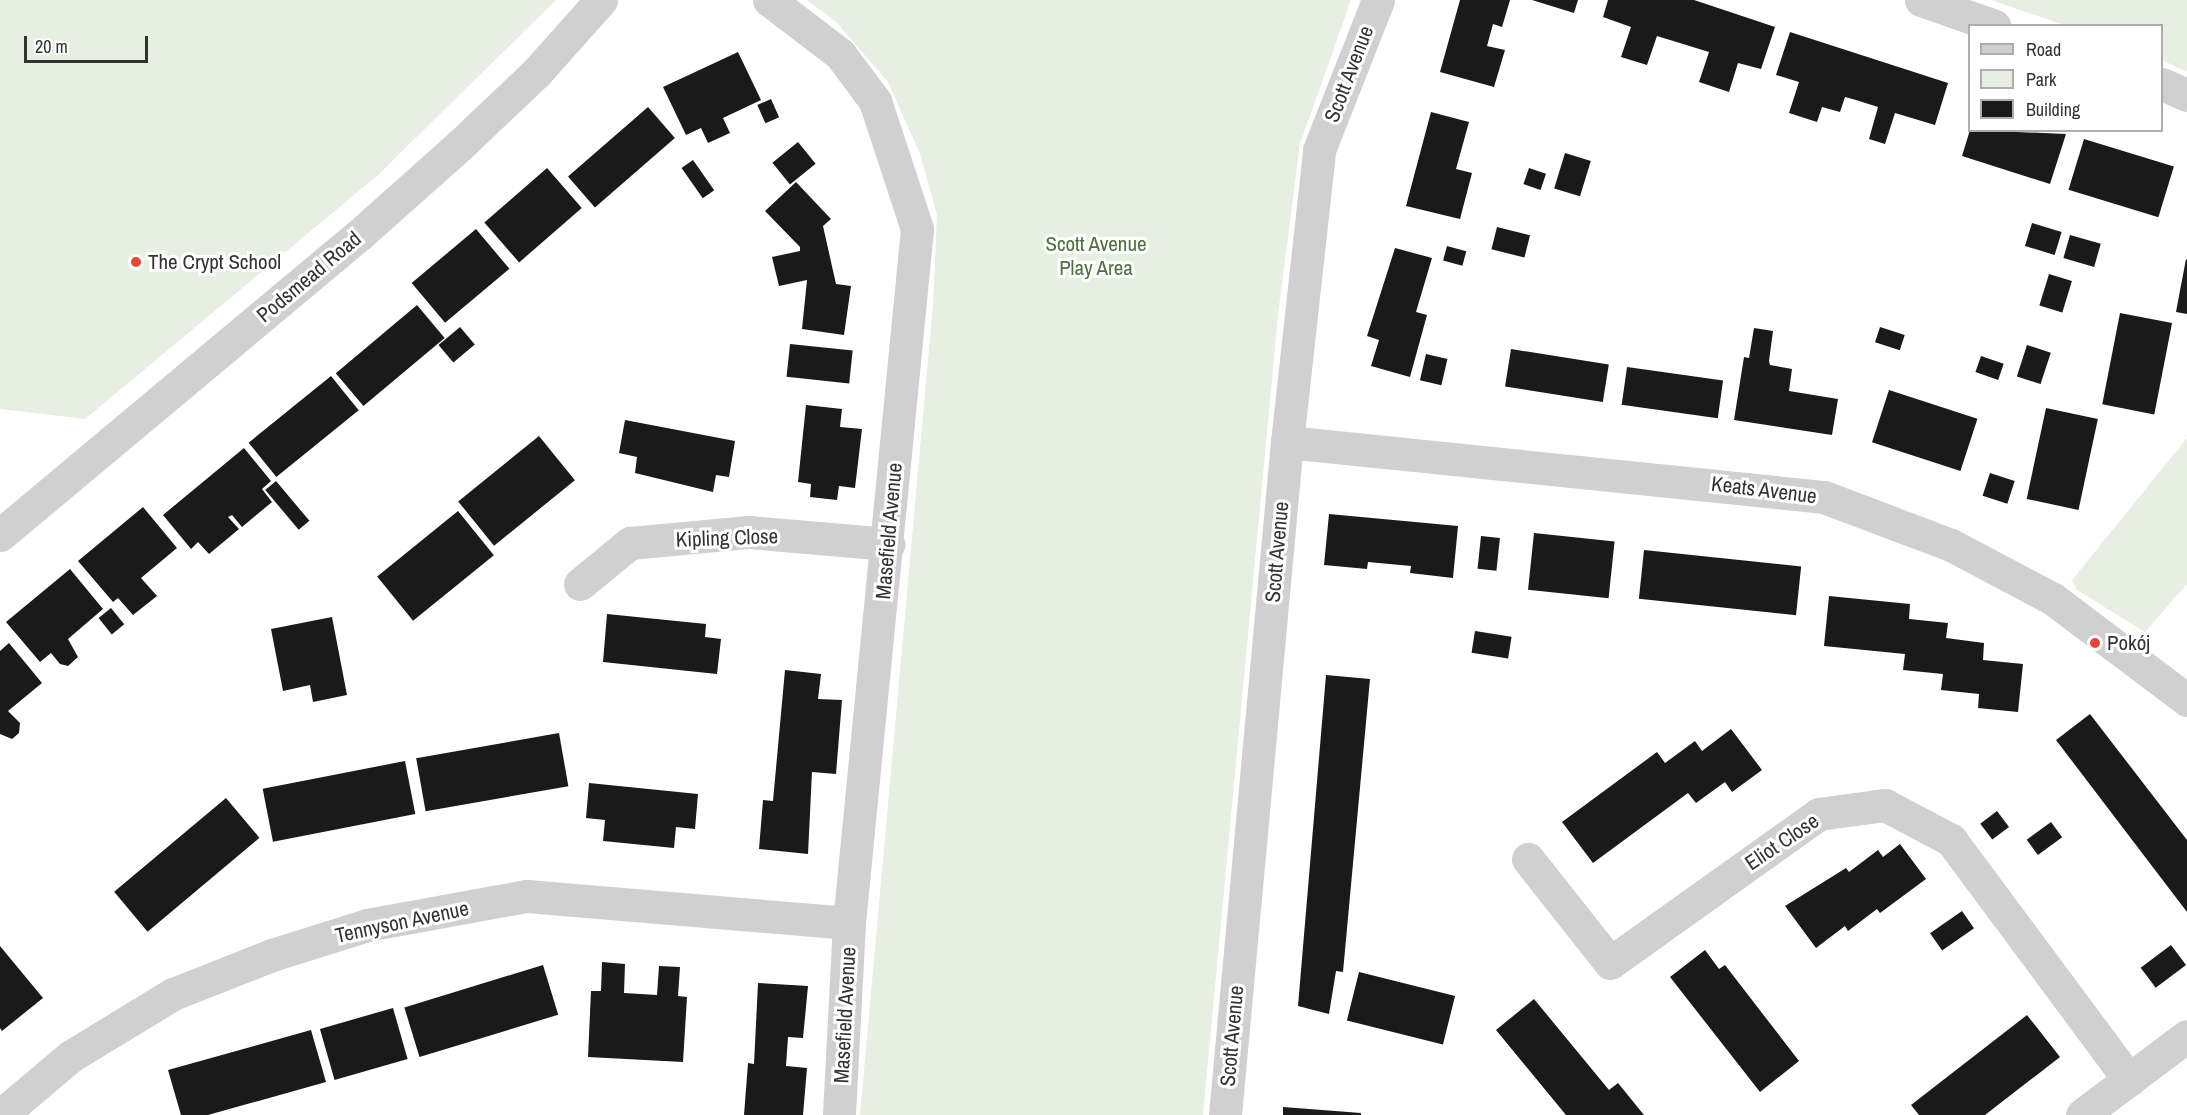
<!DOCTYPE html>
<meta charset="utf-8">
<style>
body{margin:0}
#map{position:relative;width:2187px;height:1115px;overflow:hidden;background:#fff;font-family:"Archivo Narrow",sans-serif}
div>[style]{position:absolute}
.green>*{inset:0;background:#e6efe1}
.building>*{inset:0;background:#1a1a1a;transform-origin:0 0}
.minor>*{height:33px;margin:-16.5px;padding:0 16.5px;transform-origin:16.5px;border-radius:16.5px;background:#d0d0d0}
.dots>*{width:16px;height:16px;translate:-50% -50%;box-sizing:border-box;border:3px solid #fff;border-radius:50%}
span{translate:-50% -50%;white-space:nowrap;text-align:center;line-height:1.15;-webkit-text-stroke:6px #fff;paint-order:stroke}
.street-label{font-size:21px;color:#333}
.park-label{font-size:21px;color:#4d703e}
.poi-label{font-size:21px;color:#333}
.left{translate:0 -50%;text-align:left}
.legend{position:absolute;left:1968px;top:24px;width:195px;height:108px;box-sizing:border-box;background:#fff;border:2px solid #adadad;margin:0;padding:8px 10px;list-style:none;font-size:18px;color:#333}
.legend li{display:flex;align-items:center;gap:12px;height:30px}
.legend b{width:30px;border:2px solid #adadad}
.scale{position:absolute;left:24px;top:36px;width:124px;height:27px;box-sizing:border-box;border:3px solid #333;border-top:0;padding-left:8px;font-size:18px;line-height:21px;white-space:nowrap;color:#333;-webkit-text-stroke:4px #fff;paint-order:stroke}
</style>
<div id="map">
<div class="green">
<div style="clip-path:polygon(0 0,556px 0,378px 175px,85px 419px,0 409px)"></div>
<div style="clip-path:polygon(807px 0,1351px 0,1300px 144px,1278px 315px,1203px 1115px,860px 1115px,933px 304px,937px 215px,920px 154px,888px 82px,836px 22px)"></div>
<div style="clip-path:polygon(1991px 0,2187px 0,2187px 72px,2162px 60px,2162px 26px,2064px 25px)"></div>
<div style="clip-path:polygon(2187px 438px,2187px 584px,2145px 632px,2077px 590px,2072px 580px)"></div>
</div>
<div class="building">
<div style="clip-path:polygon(1460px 0,1510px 0,1502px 27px,1493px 24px,1487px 46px,1505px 50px,1494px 87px,1440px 72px)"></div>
<div style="clip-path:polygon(1532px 0,1578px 0,1574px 13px)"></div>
<div style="clip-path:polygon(1608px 0,1694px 0,1775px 27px,1761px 69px,1738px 63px,1729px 92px,1699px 82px,1709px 52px,1657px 36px,1647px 65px,1621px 57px,1631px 27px,1603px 17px)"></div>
<div style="clip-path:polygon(1790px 32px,1948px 83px,1935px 125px,1895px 113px,1885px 144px,1869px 139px,1878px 107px,1856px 100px,1845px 97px,1840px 112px,1822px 107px,1817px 122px,1789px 113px,1799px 82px,1776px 75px)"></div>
<div style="clip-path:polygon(738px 52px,761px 100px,723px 118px,730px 133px,708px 143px,701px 128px,686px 135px,663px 87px)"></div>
<div style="left:771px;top:99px;width:20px;height:15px;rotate:66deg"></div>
<div style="left:648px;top:107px;width:41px;height:106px;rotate:49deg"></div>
<div style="clip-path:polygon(1431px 112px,1469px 122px,1456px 169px,1472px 173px,1460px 219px,1406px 206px)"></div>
<div style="clip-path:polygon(1970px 130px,2066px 134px,2050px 184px,1962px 156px)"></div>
<div style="left:2084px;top:139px;width:94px;height:53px;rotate:17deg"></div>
<div style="left:798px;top:142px;width:28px;height:33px;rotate:51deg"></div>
<div style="left:1565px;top:153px;width:27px;height:37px;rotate:17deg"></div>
<div style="left:693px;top:160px;width:37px;height:14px;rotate:55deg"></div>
<div style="left:547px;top:168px;width:53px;height:83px;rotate:49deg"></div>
<div style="left:1529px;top:168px;width:18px;height:17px;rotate:19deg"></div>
<div style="clip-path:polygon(796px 182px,831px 219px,823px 226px,836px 284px,851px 286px,844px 335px,802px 329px,807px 280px,779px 286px,772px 257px,800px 251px,800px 247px,765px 211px)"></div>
<div style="left:2032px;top:223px;width:31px;height:24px;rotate:17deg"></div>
<div style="left:1497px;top:227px;width:34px;height:23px;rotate:14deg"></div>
<div style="left:476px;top:229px;width:52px;height:84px;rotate:50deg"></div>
<div style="left:2070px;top:235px;width:32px;height:24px;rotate:16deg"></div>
<div style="left:1447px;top:246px;width:20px;height:15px;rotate:15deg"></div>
<div style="clip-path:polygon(1395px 248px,1432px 258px,1416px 312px,1427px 315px,1410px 377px,1371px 366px,1379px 340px,1367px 336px)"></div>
<div style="clip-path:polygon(2186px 259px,2187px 260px,2187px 314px,2176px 312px)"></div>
<div style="left:2049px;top:274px;width:24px;height:33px;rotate:17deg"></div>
<div style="left:417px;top:305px;width:43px;height:106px;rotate:50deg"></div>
<div style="left:2120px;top:313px;width:53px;height:93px;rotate:11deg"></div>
<div style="left:460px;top:327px;width:23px;height:28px;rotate:50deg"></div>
<div style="left:1880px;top:327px;width:26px;height:16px;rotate:18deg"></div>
<div style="clip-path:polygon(1754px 328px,1773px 331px,1769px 361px,1770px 365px,1792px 369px,1789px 391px,1838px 399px,1832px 435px,1734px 420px,1744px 357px,1749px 358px)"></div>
<div style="left:790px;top:344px;width:63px;height:33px;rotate:6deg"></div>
<div style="left:2027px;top:345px;width:25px;height:33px;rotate:18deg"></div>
<div style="left:1511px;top:349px;width:99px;height:38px;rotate:9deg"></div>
<div style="left:1426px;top:354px;width:22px;height:27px;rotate:13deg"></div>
<div style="left:1981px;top:356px;width:24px;height:17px;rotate:19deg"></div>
<div style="left:1627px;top:367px;width:97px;height:38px;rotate:8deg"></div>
<div style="left:331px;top:376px;width:44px;height:106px;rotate:51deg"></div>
<div style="left:1889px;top:390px;width:93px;height:55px;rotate:18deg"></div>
<div style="clip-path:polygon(806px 405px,842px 409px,840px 427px,862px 429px,855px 488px,839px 486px,837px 500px,810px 497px,811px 484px,798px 482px)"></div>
<div style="left:2046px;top:408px;width:53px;height:93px;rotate:12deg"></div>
<div style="clip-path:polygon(625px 420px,735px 441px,729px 477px,716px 475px,713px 492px,635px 473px,637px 457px,619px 453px)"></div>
<div style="left:539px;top:436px;width:57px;height:104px;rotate:51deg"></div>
<div style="clip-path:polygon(244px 448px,271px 481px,262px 489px,272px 502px,242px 527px,232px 515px,228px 517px,239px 529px,209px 554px,198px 542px,191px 549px,163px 515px)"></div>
<div style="left:1990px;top:473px;width:26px;height:24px;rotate:18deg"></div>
<div style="left:276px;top:481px;width:52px;height:14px;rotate:50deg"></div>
<div style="clip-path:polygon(143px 507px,177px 548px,141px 578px,157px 596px,133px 615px,118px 598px,113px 602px,78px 561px)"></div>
<div style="left:458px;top:511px;width:57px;height:104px;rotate:51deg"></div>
<div style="clip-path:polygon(1329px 514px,1458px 526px,1453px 578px,1410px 573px,1411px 566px,1368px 562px,1367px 569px,1324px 565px)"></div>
<div style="left:1534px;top:533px;width:81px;height:57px;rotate:6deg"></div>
<div style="left:1481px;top:536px;width:19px;height:33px;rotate:6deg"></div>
<div style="left:1644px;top:550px;width:158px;height:49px;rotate:6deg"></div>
<div style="clip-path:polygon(70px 569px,103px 609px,68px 639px,78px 657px,68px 666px,60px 664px,51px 653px,40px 662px,6px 622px)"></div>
<div style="clip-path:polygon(1829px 596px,1910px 604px,1909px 619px,1948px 623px,1946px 638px,1984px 643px,1983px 660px,2023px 664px,2018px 712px,1978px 708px,1979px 694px,1941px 690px,1943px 674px,1903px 670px,1905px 654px,1824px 646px)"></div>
<div style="left:111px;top:608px;width:21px;height:16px;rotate:51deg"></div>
<div style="clip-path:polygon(607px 614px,706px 624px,705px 637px,721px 639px,717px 674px,603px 662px)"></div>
<div style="clip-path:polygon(332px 617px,347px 695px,313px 702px,310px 685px,283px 691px,271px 629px)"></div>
<div style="left:1475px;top:631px;width:37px;height:22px;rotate:9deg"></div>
<div style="clip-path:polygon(9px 643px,42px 683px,8px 711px,20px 723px,19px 733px,12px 739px,0 734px,0 651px)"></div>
<div style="clip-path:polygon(785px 670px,821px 674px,818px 699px,842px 700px,836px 774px,812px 772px,808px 854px,759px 849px,763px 800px,773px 801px)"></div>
<div style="clip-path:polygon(1326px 675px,1370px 679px,1343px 972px,1336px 971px,1329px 1014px,1298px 1006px)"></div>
<div style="clip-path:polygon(2090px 714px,2187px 840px,2187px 912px,2056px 740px)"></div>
<div style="clip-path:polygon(1731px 729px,1762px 770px,1732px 792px,1725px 782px,1696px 803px,1688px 793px,1593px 863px,1562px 822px,1657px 752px,1665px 763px,1695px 741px,1702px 751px)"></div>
<div style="left:559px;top:733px;width:54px;height:145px;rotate:80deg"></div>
<div style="left:405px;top:761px;width:54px;height:145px;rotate:79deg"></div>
<div style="clip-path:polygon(589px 783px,698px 794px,695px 829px,676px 827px,674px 848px,603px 841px,605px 820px,586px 818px)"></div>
<div style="left:226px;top:798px;width:52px;height:146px;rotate:50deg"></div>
<div style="left:1997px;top:811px;width:20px;height:21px;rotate:53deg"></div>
<div style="left:2051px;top:822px;width:19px;height:30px;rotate:54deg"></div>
<div style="clip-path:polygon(1900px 844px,1926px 879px,1880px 913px,1877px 909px,1848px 931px,1845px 926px,1816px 948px,1785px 906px,1846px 868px,1849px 872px,1878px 850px,1883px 857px)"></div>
<div style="left:1962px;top:911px;width:21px;height:39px;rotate:55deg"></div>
<div style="left:2171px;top:945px;width:25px;height:38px;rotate:53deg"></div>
<div style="clip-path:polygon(0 946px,43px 998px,2px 1031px,0 1028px)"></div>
<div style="clip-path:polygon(1705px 950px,1719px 969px,1725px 965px,1799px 1061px,1760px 1092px,1670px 977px)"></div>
<div style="clip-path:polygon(602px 962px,625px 964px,624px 993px,657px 995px,659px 966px,680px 967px,678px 996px,687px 997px,683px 1062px,588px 1057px,591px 991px,601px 991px)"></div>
<div style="left:543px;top:965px;width:52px;height:145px;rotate:73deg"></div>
<div style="left:1359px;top:972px;width:99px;height:50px;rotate:14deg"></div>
<div style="clip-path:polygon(758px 983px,808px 986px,803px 1038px,788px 1037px,786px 1066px,807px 1068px,803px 1115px,744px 1115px,748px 1063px,754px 1064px)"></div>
<div style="clip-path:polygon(1534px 999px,1609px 1090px,1618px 1083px,1644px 1115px,1566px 1115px,1496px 1030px)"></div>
<div style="left:393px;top:1008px;width:53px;height:76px;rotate:74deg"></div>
<div style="clip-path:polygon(2027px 1015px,2060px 1057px,1985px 1115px,1919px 1115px,1911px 1105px)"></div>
<div style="clip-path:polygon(311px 1030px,326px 1082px,208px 1115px,181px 1115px,168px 1070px)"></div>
<div style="clip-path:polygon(1283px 1107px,1361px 1113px,1361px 1115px,1283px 1115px)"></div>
</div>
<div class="minor">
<div style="left:769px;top:0;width:89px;rotate:37.3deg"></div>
<div style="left:840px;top:54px;width:59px;rotate:53.3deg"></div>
<div style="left:875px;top:101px;width:135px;rotate:71.8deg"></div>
<div style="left:917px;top:229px;width:697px;rotate:95.6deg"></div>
<div style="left:849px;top:923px;width:192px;rotate:93deg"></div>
<div style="left:1921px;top:0;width:78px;rotate:19.4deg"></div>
<div style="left:2162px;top:84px;width:27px;rotate:24deg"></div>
<div style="left:1287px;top:442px;width:540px;rotate:5.85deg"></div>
<div style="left:1824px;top:497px;width:136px;rotate:20.7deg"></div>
<div style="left:1951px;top:545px;width:115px;rotate:27.9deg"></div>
<div style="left:2053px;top:599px;width:168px;rotate:37deg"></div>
<div style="left:0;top:535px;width:468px;rotate:-39.9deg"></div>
<div style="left:359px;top:235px;width:134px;rotate:-41.7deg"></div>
<div style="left:459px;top:146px;width:106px;rotate:-43.5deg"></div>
<div style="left:536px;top:73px;width:98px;rotate:-48.3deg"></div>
<div style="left:580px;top:584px;width:65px;rotate:-39.4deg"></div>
<div style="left:630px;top:543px;width:120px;rotate:-5.3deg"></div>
<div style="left:749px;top:532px;width:140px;rotate:4.9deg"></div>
<div style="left:1528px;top:859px;width:132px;rotate:51.7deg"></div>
<div style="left:1610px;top:963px;width:257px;rotate:-35.5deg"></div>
<div style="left:1819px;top:814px;width:67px;rotate:-7.8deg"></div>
<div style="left:1885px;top:805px;width:75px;rotate:27.9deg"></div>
<div style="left:1951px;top:840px;width:299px;rotate:53.4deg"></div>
<div style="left:1px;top:1115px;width:92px;rotate:-40.1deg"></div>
<div style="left:71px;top:1056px;width:119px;rotate:-31.3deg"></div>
<div style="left:173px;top:994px;width:106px;rotate:-21.5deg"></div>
<div style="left:272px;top:955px;width:100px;rotate:-17.5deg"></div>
<div style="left:367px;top:925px;width:163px;rotate:-10.3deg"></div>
<div style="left:527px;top:896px;width:323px;rotate:4.8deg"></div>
<div style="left:1225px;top:1115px;width:676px;rotate:-84.74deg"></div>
<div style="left:1287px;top:442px;width:294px;rotate:-83.7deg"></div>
<div style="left:1319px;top:150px;width:161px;rotate:-68.5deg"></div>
<div style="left:2082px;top:1115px;width:131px;rotate:-37deg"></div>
</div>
<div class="dots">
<div style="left:136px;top:262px;background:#e94535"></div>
<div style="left:2095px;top:643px;background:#e94535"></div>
</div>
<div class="street-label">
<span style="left:1349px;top:74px;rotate:-69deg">Scott Avenue</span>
<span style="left:309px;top:277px;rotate:-40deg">Podsmead Road</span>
<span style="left:1764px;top:490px;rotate:7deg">Keats Avenue</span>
<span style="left:889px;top:531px;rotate:-85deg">Masefield Avenue</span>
<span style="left:727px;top:538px;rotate:-2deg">Kipling Close</span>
<span style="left:1277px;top:552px;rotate:-85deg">Scott Avenue</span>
<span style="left:1782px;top:842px;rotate:-34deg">Eliot Close</span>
<span style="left:402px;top:922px;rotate:-12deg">Tennyson Avenue</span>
<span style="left:845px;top:1015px;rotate:-87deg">Masefield Avenue</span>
<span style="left:1232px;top:1036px;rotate:-85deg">Scott Avenue</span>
</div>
<div class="park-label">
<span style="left:1096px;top:256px">Scott Avenue<br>Play Area</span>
</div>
<div class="poi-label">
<span class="left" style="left:148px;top:262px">The Crypt School</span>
<span class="left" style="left:2107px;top:643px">Pokój</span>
</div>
<ul class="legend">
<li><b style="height:8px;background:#d0d0d0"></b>Road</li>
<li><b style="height:16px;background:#e6efe1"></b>Park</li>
<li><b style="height:16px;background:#1a1a1a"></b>Building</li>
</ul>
<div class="scale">20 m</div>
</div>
